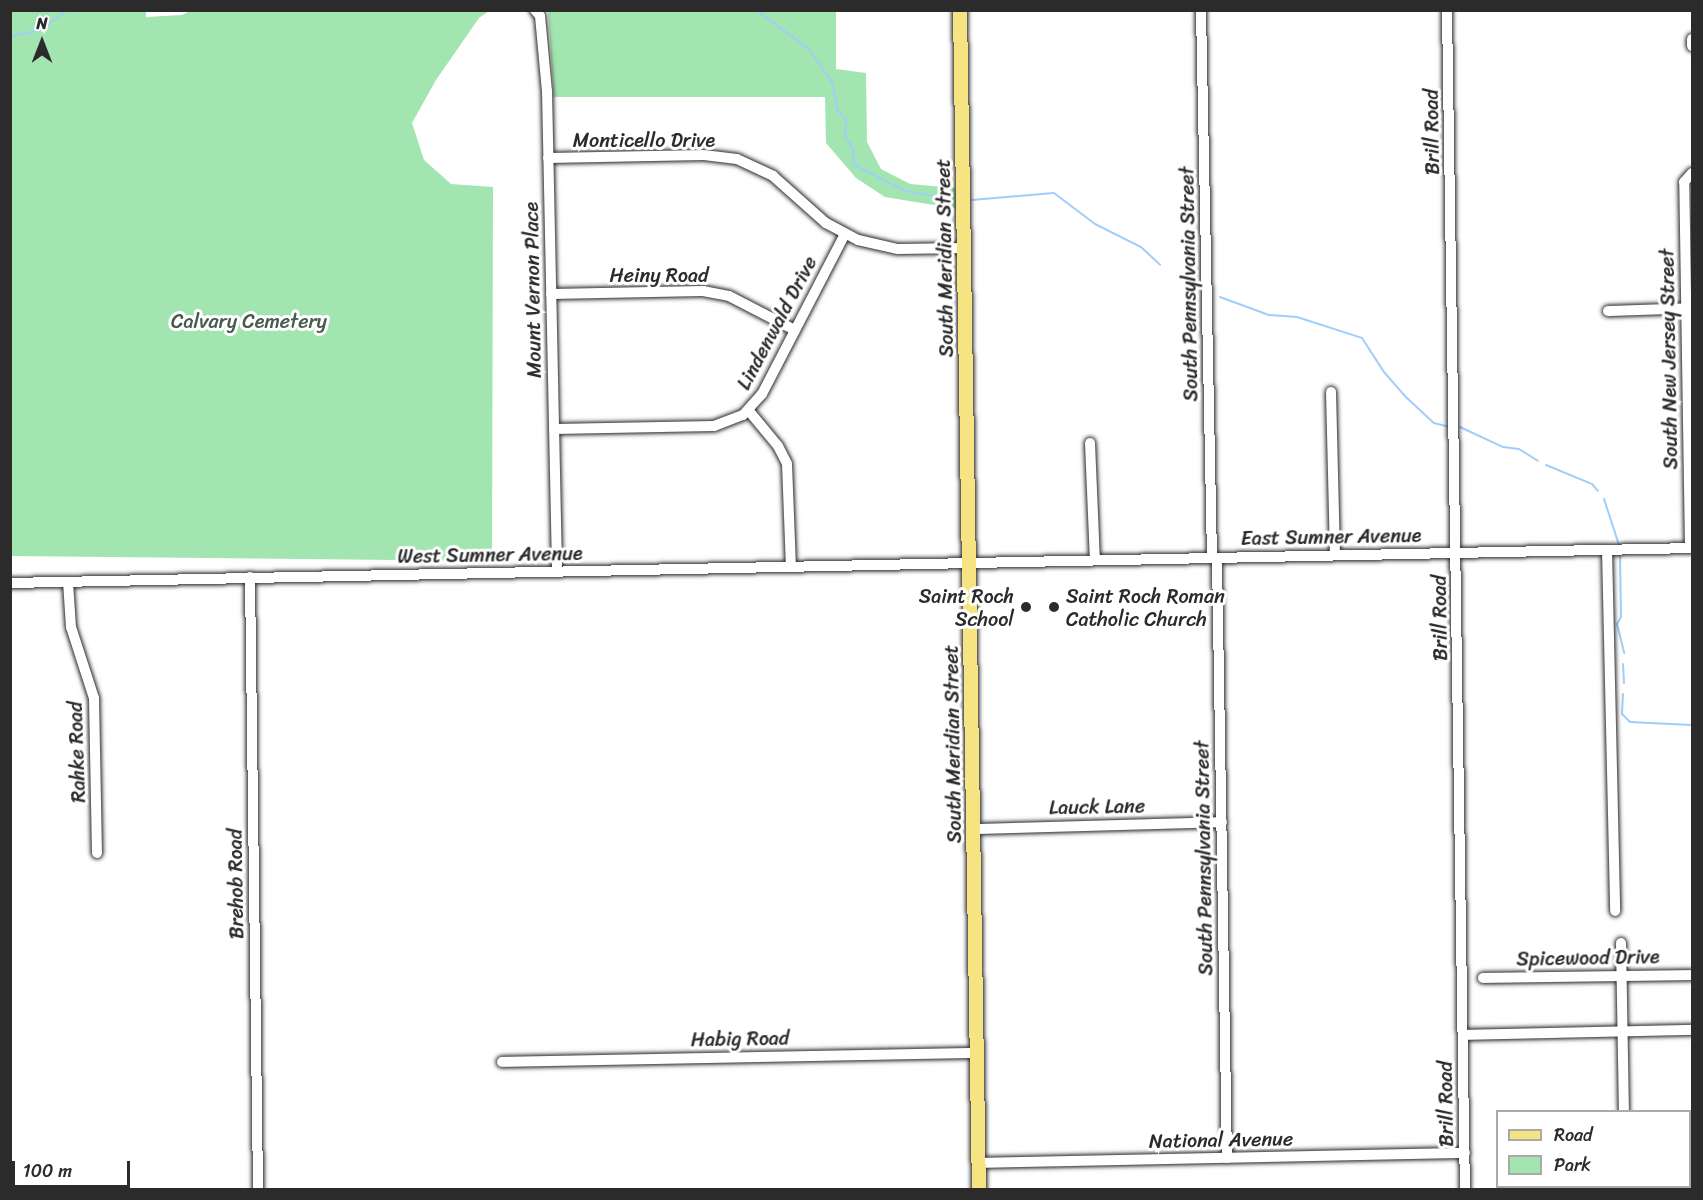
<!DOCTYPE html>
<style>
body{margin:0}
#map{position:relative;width:1703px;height:1200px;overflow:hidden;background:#fff;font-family:Sriracha,sans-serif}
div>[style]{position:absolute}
.green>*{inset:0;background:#a2e5b0}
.stream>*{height:2px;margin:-1px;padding:0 1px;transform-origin:1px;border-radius:1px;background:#a0cefb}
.roads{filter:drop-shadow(0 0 2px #2b2b2b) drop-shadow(0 0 2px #2b2b2b)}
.minor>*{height:10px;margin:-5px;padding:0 5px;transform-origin:5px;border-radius:5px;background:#fff}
.major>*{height:14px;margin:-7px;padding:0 7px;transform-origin:7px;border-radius:7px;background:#f6e381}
.dots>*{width:16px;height:16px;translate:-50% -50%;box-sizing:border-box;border:3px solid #fff;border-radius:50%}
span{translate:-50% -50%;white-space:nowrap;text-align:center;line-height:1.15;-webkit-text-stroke:6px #fff;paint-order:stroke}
.street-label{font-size:20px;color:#2b2b2b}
.park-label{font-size:20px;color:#495a4c}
.poi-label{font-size:20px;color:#2b2b2b}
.right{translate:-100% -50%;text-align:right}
.left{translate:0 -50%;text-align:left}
.frame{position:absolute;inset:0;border:12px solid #2b2b2b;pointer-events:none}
.legend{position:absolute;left:1496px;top:1110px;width:195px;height:78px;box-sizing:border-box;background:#fff;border:2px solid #aaa;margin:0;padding:8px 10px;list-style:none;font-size:18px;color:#2b2b2b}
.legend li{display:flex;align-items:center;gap:12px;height:30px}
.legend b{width:30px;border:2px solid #aaa}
.north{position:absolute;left:12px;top:12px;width:60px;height:60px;-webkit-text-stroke:4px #fff;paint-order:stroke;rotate:0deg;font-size:16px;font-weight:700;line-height:24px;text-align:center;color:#2b2b2b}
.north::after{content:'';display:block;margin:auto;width:21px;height:27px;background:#2b2b2b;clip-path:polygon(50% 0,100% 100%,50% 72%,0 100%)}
.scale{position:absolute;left:12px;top:1161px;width:118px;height:27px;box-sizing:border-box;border:3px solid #2b2b2b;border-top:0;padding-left:8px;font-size:18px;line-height:21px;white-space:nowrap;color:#2b2b2b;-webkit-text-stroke:4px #fff;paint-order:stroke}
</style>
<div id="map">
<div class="green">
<div style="clip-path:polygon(146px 11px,146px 17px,182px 15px,192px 10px,489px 11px,479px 18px,436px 80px,412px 123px,424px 160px,451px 184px,493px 187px,492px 561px,11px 556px,11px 11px)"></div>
<div style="clip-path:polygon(548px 11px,836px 11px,836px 69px,866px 73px,867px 142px,881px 169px,910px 184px,955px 188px,958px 209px,885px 197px,856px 178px,826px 143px,825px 97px,554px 97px)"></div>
</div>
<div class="stream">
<div style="left:756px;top:10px;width:66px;rotate:36.3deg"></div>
<div style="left:809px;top:49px;width:42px;rotate:55.6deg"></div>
<div style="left:833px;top:84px;width:26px;rotate:81deg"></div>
<div style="left:837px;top:110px;width:13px;rotate:45deg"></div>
<div style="left:846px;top:119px;width:18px;rotate:93deg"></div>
<div style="left:845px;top:137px;width:14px;rotate:54deg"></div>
<div style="left:853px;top:148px;width:17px;rotate:87deg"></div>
<div style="left:854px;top:165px;width:57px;rotate:27deg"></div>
<div style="left:905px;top:191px;width:47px;rotate:9.9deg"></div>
<div style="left:10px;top:36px;width:32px;rotate:-11deg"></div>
<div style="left:41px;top:30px;width:34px;rotate:-37deg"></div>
<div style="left:972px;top:200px;width:82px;rotate:-4.9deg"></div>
<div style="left:1054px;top:193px;width:51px;rotate:37.1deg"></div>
<div style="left:1095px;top:224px;width:51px;rotate:26.6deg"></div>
<div style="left:1141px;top:247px;width:26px;rotate:43deg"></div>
<div style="left:1178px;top:278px;width:21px;rotate:29deg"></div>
<div style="left:1220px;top:297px;width:52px;rotate:20.2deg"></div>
<div style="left:1269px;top:315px;width:28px;rotate:4deg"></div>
<div style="left:1297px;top:317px;width:68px;rotate:17.9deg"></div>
<div style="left:1362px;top:338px;width:40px;rotate:57.1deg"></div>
<div style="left:1384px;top:372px;width:35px;rotate:49deg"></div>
<div style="left:1407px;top:398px;width:37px;rotate:43deg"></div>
<div style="left:1434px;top:423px;width:16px;rotate:14deg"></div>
<div style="left:1460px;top:427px;width:47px;rotate:24.9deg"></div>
<div style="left:1503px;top:447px;width:16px;rotate:7deg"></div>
<div style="left:1519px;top:449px;width:22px;rotate:32deg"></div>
<div style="left:1546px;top:465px;width:50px;rotate:22.4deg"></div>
<div style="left:1592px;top:484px;width:9px;rotate:49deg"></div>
<div style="left:1604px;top:499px;width:48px;rotate:71.9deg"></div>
<div style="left:1620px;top:555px;width:62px;rotate:89.1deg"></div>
<div style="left:1621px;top:617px;width:8px;rotate:120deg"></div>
<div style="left:1617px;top:624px;width:30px;rotate:76deg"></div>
<div style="left:1623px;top:664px;width:19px;rotate:87deg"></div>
<div style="left:1623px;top:694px;width:20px;rotate:93deg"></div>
<div style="left:1622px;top:714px;width:11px;rotate:45deg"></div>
<div style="left:1630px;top:722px;width:62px;rotate:2.8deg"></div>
</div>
<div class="roads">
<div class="minor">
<div style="left:535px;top:10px;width:8px;rotate:50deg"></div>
<div style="left:540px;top:16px;width:75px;rotate:84.7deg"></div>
<div style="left:547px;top:91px;width:480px;rotate:88.8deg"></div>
<div style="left:1201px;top:10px;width:547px;rotate:88.85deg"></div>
<div style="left:1447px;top:10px;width:1180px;rotate:89.13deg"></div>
<div style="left:1692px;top:39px;width:7px;rotate:90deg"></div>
<div style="left:548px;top:158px;width:156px;rotate:-1.1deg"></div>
<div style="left:704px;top:155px;width:33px;rotate:7deg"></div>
<div style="left:737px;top:159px;width:40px;rotate:25deg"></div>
<div style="left:773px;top:176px;width:71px;rotate:41.6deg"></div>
<div style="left:826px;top:223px;width:36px;rotate:28deg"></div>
<div style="left:858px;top:240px;width:41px;rotate:12.7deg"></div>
<div style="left:898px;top:249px;width:66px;rotate:-0.9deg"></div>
<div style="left:551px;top:294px;width:152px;rotate:-1.1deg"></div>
<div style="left:703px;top:291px;width:26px;rotate:11deg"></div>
<div style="left:729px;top:296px;width:74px;rotate:27.3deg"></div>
<div style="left:1608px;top:311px;width:84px;rotate:-2deg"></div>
<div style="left:1331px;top:392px;width:163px;rotate:88.6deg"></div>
<div style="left:749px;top:411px;width:45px;rotate:50.4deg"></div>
<div style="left:778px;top:446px;width:20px;rotate:63deg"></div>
<div style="left:787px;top:464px;width:102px;rotate:87.8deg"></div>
<div style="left:554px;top:429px;width:160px;rotate:-1.1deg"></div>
<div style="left:714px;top:426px;width:31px;rotate:-21deg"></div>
<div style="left:743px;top:415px;width:28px;rotate:-48deg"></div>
<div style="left:762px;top:394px;width:180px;rotate:-62.6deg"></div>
<div style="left:1090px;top:443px;width:117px;rotate:87.6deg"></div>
<div style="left:1690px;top:548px;width:366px;rotate:-90.9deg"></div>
<div style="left:1684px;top:182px;width:12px;rotate:-48deg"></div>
<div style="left:1607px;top:550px;width:361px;rotate:88.7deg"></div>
<div style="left:1217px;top:558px;width:600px;rotate:89.05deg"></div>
<div style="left:250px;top:577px;width:613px;rotate:89.25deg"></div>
<div style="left:68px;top:582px;width:45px;rotate:86.2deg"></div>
<div style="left:71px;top:627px;width:75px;rotate:72.1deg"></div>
<div style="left:94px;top:698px;width:155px;rotate:88.9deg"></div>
<div style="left:10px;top:583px;width:1682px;rotate:-1.19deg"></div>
<div style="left:974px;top:829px;width:248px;rotate:-1.6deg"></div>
<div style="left:1621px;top:943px;width:169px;rotate:89deg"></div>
<div style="left:1483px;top:978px;width:209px;rotate:-0.8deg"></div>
<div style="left:1464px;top:1035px;width:228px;rotate:-1.3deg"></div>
<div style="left:502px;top:1062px;width:475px;rotate:-1.1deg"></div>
<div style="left:979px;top:1163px;width:486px;rotate:-1.2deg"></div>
<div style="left:1626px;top:1186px;width:4px;rotate:90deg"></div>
</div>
<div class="major">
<div style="left:960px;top:10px;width:1180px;rotate:89.08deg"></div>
</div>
</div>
<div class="dots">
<div style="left:1026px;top:607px;background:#2b2b2b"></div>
<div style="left:1054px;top:607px;background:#2b2b2b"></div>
</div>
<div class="street-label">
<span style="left:1432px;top:132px;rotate:-91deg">Brill Road</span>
<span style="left:644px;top:140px">Monticello Drive</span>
<span style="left:945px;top:258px;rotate:-91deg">South Meridian Street</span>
<span style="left:659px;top:275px">Heiny Road</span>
<span style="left:1189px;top:284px;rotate:-91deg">South Pennsylvania Street</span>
<span style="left:533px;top:290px;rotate:-91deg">Mount Vernon Place</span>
<span style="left:777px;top:323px;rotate:-62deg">Lindenwald Drive</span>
<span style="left:1669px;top:359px;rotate:-91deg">South New Jersey Street</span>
<span style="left:1331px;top:537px;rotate:-1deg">East Sumner Avenue</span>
<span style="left:490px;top:555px;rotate:-1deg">West Sumner Avenue</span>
<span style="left:1440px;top:618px;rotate:-91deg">Brill Road</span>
<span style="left:953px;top:744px;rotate:-91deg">South Meridian Street</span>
<span style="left:77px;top:752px;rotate:-92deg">Rahke Road</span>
<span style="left:1097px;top:807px;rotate:-1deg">Lauck Lane</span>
<span style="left:1204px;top:858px;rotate:-91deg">South Pennsylvania Street</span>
<span style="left:236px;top:884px;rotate:-91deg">Brehob Road</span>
<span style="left:1588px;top:958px;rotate:-1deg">Spicewood Drive</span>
<span style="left:740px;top:1039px;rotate:-1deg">Habig Road</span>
<span style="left:1446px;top:1104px;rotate:-91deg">Brill Road</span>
<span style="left:1221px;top:1140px;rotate:-1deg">National Avenue</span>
</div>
<div class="park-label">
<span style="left:249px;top:321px">Calvary Cemetery</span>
</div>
<div class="poi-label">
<span class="right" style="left:1014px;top:608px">Saint Roch<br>School</span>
<span class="left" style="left:1066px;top:608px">Saint Roch Roman<br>Catholic Church</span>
</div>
<div class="frame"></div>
<ul class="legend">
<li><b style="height:8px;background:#f6e381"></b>Road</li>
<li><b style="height:16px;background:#a2e5b0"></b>Park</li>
</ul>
<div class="north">N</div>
<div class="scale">100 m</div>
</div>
